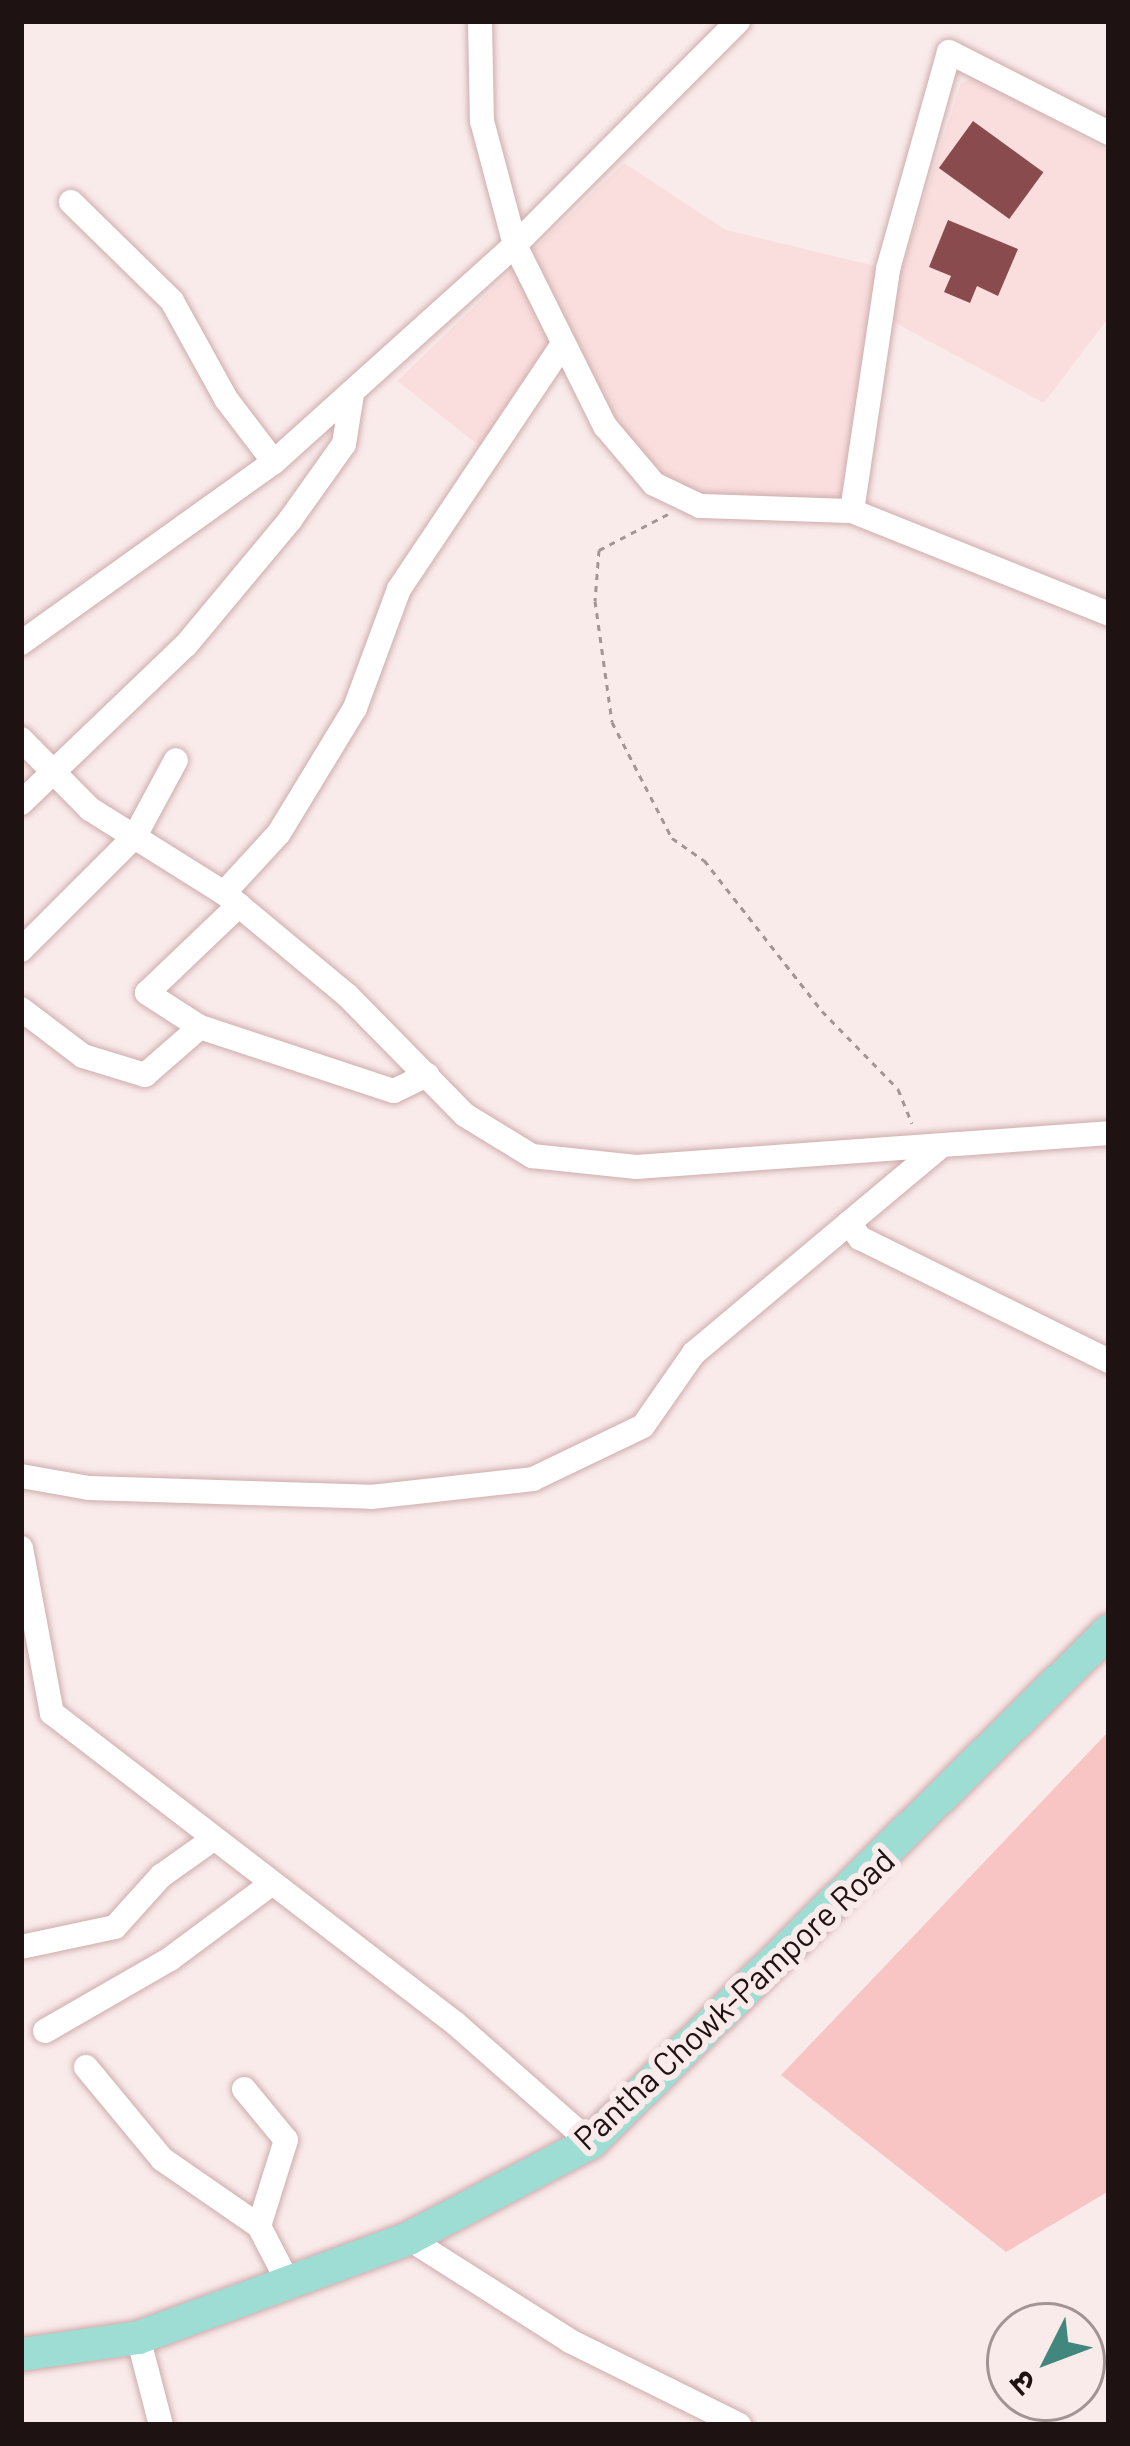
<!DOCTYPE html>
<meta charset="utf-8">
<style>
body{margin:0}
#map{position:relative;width:1130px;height:2446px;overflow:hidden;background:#faebeb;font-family:Barlow,"Noto Sans Devanagari",sans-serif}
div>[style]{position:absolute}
.built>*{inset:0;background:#fadede}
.green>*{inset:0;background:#f8c4c4}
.building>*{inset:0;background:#8a4b4e;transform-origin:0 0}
.path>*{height:3px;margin-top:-1.5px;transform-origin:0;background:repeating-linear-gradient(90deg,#a39595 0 6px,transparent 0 12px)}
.roads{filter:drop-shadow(0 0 3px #cfacac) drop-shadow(0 0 3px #cfacac)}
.minor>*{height:24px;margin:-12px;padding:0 12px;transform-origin:12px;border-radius:12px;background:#fff}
.major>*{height:33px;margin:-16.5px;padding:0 16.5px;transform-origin:16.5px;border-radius:16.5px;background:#9eddd4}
span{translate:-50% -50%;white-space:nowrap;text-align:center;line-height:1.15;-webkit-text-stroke:12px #faebeb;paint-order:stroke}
.street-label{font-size:33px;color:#1f1212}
.frame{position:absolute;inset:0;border:24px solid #1f1212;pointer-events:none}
.north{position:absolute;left:986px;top:2302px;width:120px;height:120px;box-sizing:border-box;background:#faebeb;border:3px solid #a29494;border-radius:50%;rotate:228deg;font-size:33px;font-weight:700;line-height:48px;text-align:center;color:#1f1212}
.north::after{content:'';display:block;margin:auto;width:42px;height:54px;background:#42877d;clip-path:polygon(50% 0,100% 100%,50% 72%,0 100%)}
</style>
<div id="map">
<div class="built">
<div style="clip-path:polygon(977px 77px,1109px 152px,1109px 317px,1044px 403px,886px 318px,961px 83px)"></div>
<div style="clip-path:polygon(624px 163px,726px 230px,888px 269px,852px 511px,700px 506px,654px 484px,561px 348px,491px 455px,397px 381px)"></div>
</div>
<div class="green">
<div style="clip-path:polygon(1109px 1731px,1109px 2191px,1006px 2252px,781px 2075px)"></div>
</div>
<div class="building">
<div style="left:973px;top:121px;width:87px;height:58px;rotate:36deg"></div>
<div style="clip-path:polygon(948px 220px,1018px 249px,998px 296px,977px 286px,970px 303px,944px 292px,951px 276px,929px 267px)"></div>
</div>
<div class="path">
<div style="left:668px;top:514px;width:78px;rotate:152.4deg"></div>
<div style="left:599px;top:550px;width:51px;rotate:94.5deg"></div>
<div style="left:595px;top:601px;width:122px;rotate:82deg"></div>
<div style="left:612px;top:722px;width:131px;rotate:62.7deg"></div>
<div style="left:672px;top:838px;width:39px;rotate:35deg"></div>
<div style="left:704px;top:860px;width:192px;rotate:52deg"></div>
<div style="left:822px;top:1011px;width:109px;rotate:45.7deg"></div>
<div style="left:898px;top:1089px;width:37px;rotate:68deg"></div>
</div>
<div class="roads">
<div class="minor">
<div style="left:480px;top:21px;width:100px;rotate:88.9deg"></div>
<div style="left:482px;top:121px;width:128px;rotate:75.1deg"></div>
<div style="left:515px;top:245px;width:202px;rotate:63.6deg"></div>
<div style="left:605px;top:426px;width:76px;rotate:49.8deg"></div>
<div style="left:654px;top:484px;width:51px;rotate:25.6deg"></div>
<div style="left:700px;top:506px;width:152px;rotate:1.9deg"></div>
<div style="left:852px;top:511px;width:277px;rotate:21.8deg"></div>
<div style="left:71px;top:202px;width:141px;rotate:44.4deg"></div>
<div style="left:172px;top:301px;width:112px;rotate:61.1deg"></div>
<div style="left:226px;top:399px;width:79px;rotate:52.7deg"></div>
<div style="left:852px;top:511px;width:245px;rotate:-81.5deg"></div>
<div style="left:888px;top:269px;width:225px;rotate:-74.3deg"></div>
<div style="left:949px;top:52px;width:179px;rotate:26.9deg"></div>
<div style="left:21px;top:643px;width:311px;rotate:-35.6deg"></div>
<div style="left:274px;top:462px;width:324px;rotate:-42deg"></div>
<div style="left:515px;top:245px;width:316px;rotate:-45.1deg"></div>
<div style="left:21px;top:739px;width:98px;rotate:45.4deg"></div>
<div style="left:90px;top:809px;width:158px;rotate:32.1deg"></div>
<div style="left:224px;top:893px;width:160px;rotate:39.7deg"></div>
<div style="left:347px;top:995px;width:168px;rotate:45.5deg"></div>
<div style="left:465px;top:1115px;width:79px;rotate:31.5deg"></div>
<div style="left:532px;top:1156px;width:105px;rotate:6deg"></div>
<div style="left:636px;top:1167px;width:474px;rotate:-4.1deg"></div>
<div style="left:21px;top:803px;width:228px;rotate:-43.8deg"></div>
<div style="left:186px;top:645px;width:163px;rotate:-50.2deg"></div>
<div style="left:290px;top:520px;width:93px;rotate:-54.6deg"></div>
<div style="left:344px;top:444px;width:51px;rotate:-80.9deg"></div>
<div style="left:224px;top:893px;width:81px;rotate:-47.5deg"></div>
<div style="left:279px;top:833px;width:146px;rotate:-58.7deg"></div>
<div style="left:355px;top:708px;width:127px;rotate:-69.7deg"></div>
<div style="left:399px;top:589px;width:291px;rotate:-56.2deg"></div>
<div style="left:239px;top:905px;width:127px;rotate:136.3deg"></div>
<div style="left:147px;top:993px;width:63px;rotate:32.7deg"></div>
<div style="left:200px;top:1027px;width:204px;rotate:18.3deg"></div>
<div style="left:394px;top:1091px;width:37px;rotate:-26deg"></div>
<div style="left:21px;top:950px;width:161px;rotate:-45deg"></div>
<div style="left:135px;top:836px;width:86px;rotate:-61.7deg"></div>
<div style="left:21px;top:1009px;width:78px;rotate:37.2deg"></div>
<div style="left:83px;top:1056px;width:65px;rotate:17deg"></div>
<div style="left:145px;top:1075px;width:73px;rotate:-41.1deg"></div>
<div style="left:941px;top:1146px;width:120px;rotate:140.1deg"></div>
<div style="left:849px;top:1223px;width:19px;rotate:54deg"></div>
<div style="left:860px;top:1238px;width:278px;rotate:26.3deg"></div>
<div style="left:21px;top:1476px;width:69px;rotate:10deg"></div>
<div style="left:89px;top:1488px;width:282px;rotate:1.8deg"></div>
<div style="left:371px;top:1497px;width:163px;rotate:-6.3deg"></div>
<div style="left:533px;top:1479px;width:122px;rotate:-25.7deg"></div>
<div style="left:643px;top:1426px;width:89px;rotate:-55.1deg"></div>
<div style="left:694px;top:1353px;width:202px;rotate:-40deg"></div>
<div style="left:21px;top:1548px;width:168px;rotate:79.4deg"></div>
<div style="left:52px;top:1713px;width:510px;rotate:37.59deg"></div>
<div style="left:456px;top:2024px;width:179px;rotate:41.4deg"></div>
<div style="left:21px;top:1947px;width:96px;rotate:-12deg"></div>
<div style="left:115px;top:1927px;width:69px;rotate:-48deg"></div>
<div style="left:161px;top:1876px;width:64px;rotate:-35.4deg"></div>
<div style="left:45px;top:2031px;width:144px;rotate:-29.9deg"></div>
<div style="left:170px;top:1959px;width:126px;rotate:-36.6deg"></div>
<div style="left:86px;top:2067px;width:119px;rotate:50.4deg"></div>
<div style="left:162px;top:2159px;width:118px;rotate:34.6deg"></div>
<div style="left:244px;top:2089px;width:66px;rotate:50.5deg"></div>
<div style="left:286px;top:2140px;width:90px;rotate:107.4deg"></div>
<div style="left:259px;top:2226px;width:61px;rotate:62.6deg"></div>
<div style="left:408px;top:2238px;width:192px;rotate:32.4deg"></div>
<div style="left:570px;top:2341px;width:189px;rotate:26.4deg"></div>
<div style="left:138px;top:2337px;width:91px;rotate:75.4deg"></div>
</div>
<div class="major">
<div style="left:21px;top:2354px;width:118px;rotate:-8.3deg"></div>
<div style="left:138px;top:2337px;width:288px;rotate:-20.1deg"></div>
<div style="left:408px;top:2238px;width:206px;rotate:-27.8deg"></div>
<div style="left:590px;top:2142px;width:729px;rotate:-44.61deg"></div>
</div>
</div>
<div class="street-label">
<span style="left:734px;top:1999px;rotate:-43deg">Pantha Chowk-Pampore Road</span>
</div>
<div class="frame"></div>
<div class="north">उ</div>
</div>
